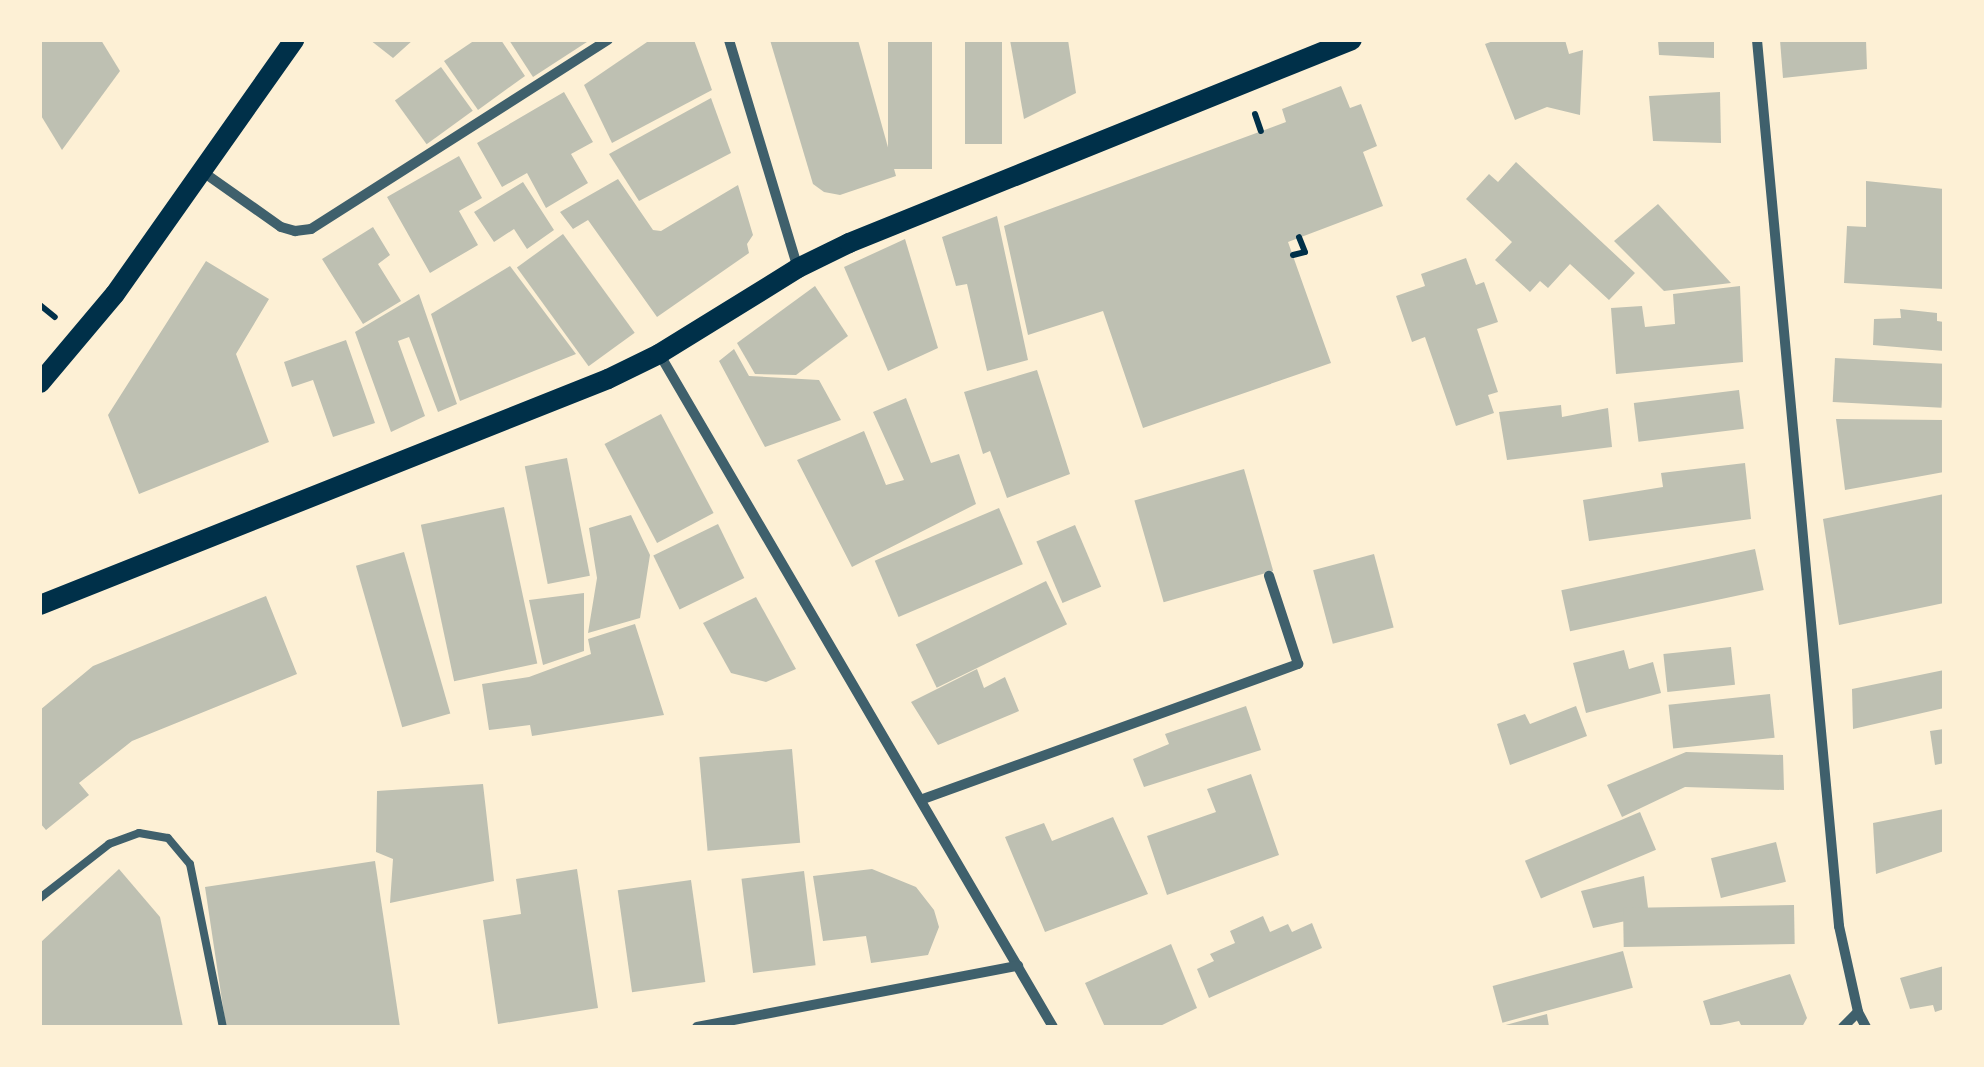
<!DOCTYPE html>
<style>
body{margin:0}
#map{position:relative;width:1984px;height:1067px;overflow:hidden;background:#fdf0d5;font-family:"Source Serif 4",serif}
div>[style]{position:absolute}
.building>*{inset:0;background:#bec0b2;transform-origin:0 0}
.path>*{height:6px;margin:-3px;padding:0 3px;transform-origin:3px;border-radius:3px;background:#003049}
.service>*{height:8px;margin:-4px;padding:0 4px;transform-origin:4px;border-radius:4px;background:#3f606c}
.minor>*{height:10px;margin:-5px;padding:0 5px;transform-origin:5px;border-radius:5px;background:#3f606c}
.secondary>*{height:20px;margin:-10px;padding:0 10px;transform-origin:10px;border-radius:10px;background:#003049}
span{translate:-50% -50%;white-space:nowrap;text-align:center;line-height:1.15;-webkit-text-stroke:8px #fdf0d5;paint-order:stroke}
.frame{position:absolute;inset:0;border:42px solid #fdf0d5;pointer-events:none}
</style>
<div id="map">
<div class="building">
<div style="clip-path:polygon(40px 40px,101px 40px,120px 71px,62px 150px,40px 114px)"></div>
<div style="clip-path:polygon(370px 40px,413px 40px,393px 58px)"></div>
<div style="clip-path:polygon(475px 40px,501px 40px,525px 76px,478px 110px,444px 61px)"></div>
<div style="clip-path:polygon(509px 40px,590px 40px,533px 77px)"></div>
<div style="clip-path:polygon(650px 40px,694px 40px,712px 90px,612px 143px,584px 85px)"></div>
<div style="clip-path:polygon(770px 40px,858px 40px,896px 176px,840px 195px,824px 192px,813px 184px)"></div>
<div style="left:888px;top:40px;width:44px;height:129px"></div>
<div style="left:965px;top:40px;width:37px;height:104px"></div>
<div style="clip-path:polygon(1010px 40px,1068px 40px,1076px 93px,1024px 119px)"></div>
<div style="clip-path:polygon(1496px 40px,1565px 40px,1569px 54px,1583px 50px,1580px 115px,1547px 107px,1515px 120px,1485px 44px)"></div>
<div style="clip-path:polygon(1658px 40px,1714px 40px,1714px 58px,1659px 55px)"></div>
<div style="clip-path:polygon(1780px 40px,1866px 40px,1867px 69px,1783px 78px)"></div>
<div style="left:441px;top:67px;width:54px;height:57px;rotate:54deg"></div>
<div style="clip-path:polygon(1341px 86px,1350px 108px,1361px 104px,1377px 146px,1363px 152px,1383px 206px,1288px 242px,1331px 363px,1143px 428px,1103px 311px,1028px 335px,1004px 226px,1286px 122px,1282px 109px)"></div>
<div style="clip-path:polygon(564px 92px,593px 142px,571px 154px,588px 183px,546px 208px,527px 173px,502px 187px,477px 143px)"></div>
<div style="clip-path:polygon(1720px 92px,1721px 143px,1653px 141px,1649px 96px)"></div>
<div style="clip-path:polygon(711px 98px,731px 153px,639px 201px,609px 154px)"></div>
<div style="clip-path:polygon(459px 156px,482px 198px,459px 211px,478px 245px,430px 273px,387px 197px)"></div>
<div style="clip-path:polygon(1516px 162px,1635px 273px,1609px 300px,1570px 264px,1548px 288px,1540px 281px,1530px 292px,1495px 260px,1512px 242px,1466px 199px,1489px 174px,1498px 182px)"></div>
<div style="clip-path:polygon(618px 179px,653px 230px,661px 231px,738px 185px,753px 235px,747px 244px,749px 253px,657px 317px,588px 220px,573px 229px,560px 212px)"></div>
<div style="clip-path:polygon(1866px 181px,1944px 189px,1944px 289px,1844px 283px,1847px 226px,1866px 227px)"></div>
<div style="clip-path:polygon(523px 182px,554px 230px,527px 249px,514px 229px,494px 242px,474px 212px)"></div>
<div style="clip-path:polygon(1658px 204px,1731px 283px,1664px 291px,1614px 241px)"></div>
<div style="clip-path:polygon(997px 216px,1028px 360px,987px 371px,967px 284px,956px 286px,942px 237px)"></div>
<div style="clip-path:polygon(373px 227px,390px 255px,378px 264px,401px 301px,363px 324px,322px 259px)"></div>
<div style="left:563px;top:234px;width:122px;height:57px;rotate:54deg"></div>
<div style="clip-path:polygon(905px 239px,938px 348px,888px 371px,844px 267px)"></div>
<div style="clip-path:polygon(1466px 258px,1476px 285px,1484px 282px,1498px 322px,1477px 329px,1498px 392px,1488px 395px,1494px 413px,1456px 426px,1425px 337px,1412px 342px,1396px 296px,1425px 286px,1421px 274px)"></div>
<div style="clip-path:polygon(206px 261px,269px 299px,236px 354px,269px 442px,139px 494px,108px 415px)"></div>
<div style="clip-path:polygon(510px 266px,576px 354px,460px 401px,431px 314px)"></div>
<div style="clip-path:polygon(815px 286px,848px 336px,796px 375px,755px 374px,737px 343px)"></div>
<div style="clip-path:polygon(1740px 286px,1743px 362px,1616px 374px,1611px 308px,1642px 306px,1645px 327px,1675px 324px,1673px 294px)"></div>
<div style="clip-path:polygon(419px 294px,457px 404px,438px 412px,409px 337px,398px 341px,425px 416px,391px 432px,355px 332px)"></div>
<div style="clip-path:polygon(1900px 309px,1937px 313px,1937px 321px,1944px 322px,1944px 351px,1873px 345px,1874px 319px,1901px 318px)"></div>
<div style="clip-path:polygon(346px 340px,375px 423px,333px 437px,313px 380px,292px 387px,284px 362px)"></div>
<div style="clip-path:polygon(734px 349px,749px 376px,819px 380px,841px 420px,765px 447px,719px 361px)"></div>
<div style="left:1835px;top:358px;width:109px;height:44px;rotate:3deg"></div>
<div style="clip-path:polygon(1037px 370px,1070px 474px,1007px 498px,990px 451px,983px 454px,964px 392px)"></div>
<div style="left:1739px;top:390px;width:39px;height:106px;rotate:83deg"></div>
<div style="clip-path:polygon(906px 398px,931px 463px,959px 454px,976px 504px,852px 567px,797px 460px,864px 431px,886px 485px,904px 480px,873px 412px)"></div>
<div style="clip-path:polygon(1561px 405px,1562px 417px,1608px 408px,1612px 447px,1507px 460px,1499px 412px)"></div>
<div style="left:661px;top:414px;width:112px;height:64px;rotate:62deg"></div>
<div style="clip-path:polygon(1836px 419px,1944px 420px,1944px 472px,1845px 490px)"></div>
<div style="left:567px;top:458px;width:120px;height:43px;rotate:79deg"></div>
<div style="clip-path:polygon(1745px 463px,1751px 519px,1589px 541px,1583px 500px,1663px 487px,1661px 473px)"></div>
<div style="left:1244px;top:469px;width:106px;height:114px;rotate:74deg"></div>
<div style="clip-path:polygon(1944px 494px,1944px 603px,1839px 625px,1823px 519px)"></div>
<div style="left:504px;top:507px;width:160px;height:85px;rotate:78deg"></div>
<div style="left:999px;top:508px;width:61px;height:135px;rotate:67deg"></div>
<div style="clip-path:polygon(631px 515px,650px 555px,640px 618px,588px 633px,597px 578px,589px 528px)"></div>
<div style="left:718px;top:524px;width:60px;height:72px;rotate:64deg"></div>
<div style="left:1075px;top:525px;width:67px;height:42px;rotate:67deg"></div>
<div style="left:1755px;top:549px;width:42px;height:198px;rotate:78deg"></div>
<div style="left:404px;top:552px;width:168px;height:50px;rotate:74deg"></div>
<div style="left:1374px;top:554px;width:76px;height:63px;rotate:75deg"></div>
<div style="left:1046px;top:581px;width:48px;height:145px;rotate:64deg"></div>
<div style="clip-path:polygon(584px 593px,584px 651px,543px 665px,529px 600px)"></div>
<div style="clip-path:polygon(266px 596px,297px 674px,132px 741px,79px 783px,89px 795px,46px 830px,40px 823px,40px 710px,93px 666px)"></div>
<div style="clip-path:polygon(756px 597px,796px 669px,766px 682px,731px 673px,703px 623px)"></div>
<div style="clip-path:polygon(635px 624px,664px 715px,532px 736px,530px 725px,489px 730px,482px 684px,529px 677px,591px 654px,588px 639px)"></div>
<div style="left:1731px;top:647px;width:38px;height:68px;rotate:84deg"></div>
<div style="clip-path:polygon(1624px 650px,1629px 669px,1653px 662px,1661px 693px,1586px 713px,1573px 663px)"></div>
<div style="clip-path:polygon(977px 669px,984px 688px,1005px 677px,1019px 711px,938px 745px,911px 702px)"></div>
<div style="clip-path:polygon(1944px 670px,1944px 708px,1853px 729px,1852px 689px)"></div>
<div style="left:1770px;top:694px;width:44px;height:102px;rotate:84deg"></div>
<div style="clip-path:polygon(1246px 706px,1261px 750px,1144px 787px,1133px 759px,1169px 744px,1165px 734px)"></div>
<div style="clip-path:polygon(1576px 706px,1587px 736px,1510px 765px,1497px 724px,1525px 714px,1530px 724px)"></div>
<div style="clip-path:polygon(1944px 729px,1944px 763px,1935px 765px,1930px 731px)"></div>
<div style="left:792px;top:749px;width:94px;height:93px;rotate:85deg"></div>
<div style="clip-path:polygon(1686px 752px,1783px 755px,1784px 790px,1685px 787px,1622px 817px,1607px 785px)"></div>
<div style="clip-path:polygon(1251px 774px,1279px 855px,1167px 895px,1147px 836px,1216px 812px,1207px 789px)"></div>
<div style="clip-path:polygon(483px 784px,494px 881px,390px 903px,393px 859px,376px 852px,377px 791px)"></div>
<div style="clip-path:polygon(1944px 809px,1944px 851px,1876px 874px,1873px 823px)"></div>
<div style="left:1640px;top:812px;width:41px;height:125px;rotate:67deg"></div>
<div style="clip-path:polygon(1113px 817px,1148px 894px,1045px 932px,1005px 837px,1044px 823px,1052px 841px)"></div>
<div style="left:1776px;top:842px;width:41px;height:67px;rotate:76deg"></div>
<div style="clip-path:polygon(375px 861px,400px 1027px,226px 1027px,205px 887px)"></div>
<div style="clip-path:polygon(119px 869px,160px 917px,183px 1027px,40px 1027px,40px 943px)"></div>
<div style="clip-path:polygon(577px 869px,598px 1008px,498px 1024px,483px 920px,521px 914px,516px 879px)"></div>
<div style="clip-path:polygon(872px 869px,916px 887px,934px 910px,939px 927px,928px 955px,871px 963px,866px 936px,823px 941px,813px 876px)"></div>
<div style="left:804px;top:871px;width:95px;height:63px;rotate:83deg"></div>
<div style="clip-path:polygon(1644px 876px,1649px 916px,1593px 928px,1581px 891px)"></div>
<div style="left:691px;top:880px;width:103px;height:74px;rotate:82deg"></div>
<div style="left:1794px;top:905px;width:39px;height:171px;rotate:89deg"></div>
<div style="clip-path:polygon(1263px 916px,1270px 932px,1288px 924px,1292px 932px,1312px 923px,1322px 948px,1209px 998px,1197px 969px,1214px 961px,1210px 954px,1235px 943px,1230px 931px)"></div>
<div style="clip-path:polygon(1171px 944px,1197px 1008px,1158px 1027px,1105px 1027px,1085px 983px)"></div>
<div style="left:1623px;top:951px;width:38px;height:135px;rotate:75deg"></div>
<div style="clip-path:polygon(1944px 966px,1944px 1009px,1935px 1012px,1933px 1005px,1910px 1009px,1900px 978px)"></div>
<div style="clip-path:polygon(1790px 974px,1807px 1018px,1802px 1027px,1742px 1027px,1739px 1021px,1711px 1027px,1703px 1001px)"></div>
<div style="clip-path:polygon(1547px 1014px,1549px 1027px,1503px 1027px,1502px 1026px)"></div>
</div>
<div class="path">
<div style="left:1255px;top:114px;width:18px;rotate:71deg"></div>
<div style="left:1293px;top:255px;width:12px;rotate:-14deg"></div>
<div style="left:1305px;top:252px;width:16px;rotate:-112deg"></div>
<div style="left:40px;top:305px;width:19px;rotate:39deg"></div>
</div>
<div class="service">
<div style="left:40px;top:898px;width:88px;rotate:-38deg"></div>
<div style="left:109px;top:844px;width:32px;rotate:-20deg"></div>
<div style="left:139px;top:833px;width:29px;rotate:10deg"></div>
<div style="left:168px;top:838px;width:34px;rotate:50deg"></div>
<div style="left:190px;top:864px;width:166px;rotate:78.6deg"></div>
</div>
<div class="minor">
<div style="left:729px;top:40px;width:238px;rotate:73.2deg"></div>
<div style="left:1757px;top:40px;width:890px;rotate:84.71deg"></div>
<div style="left:1839px;top:926px;width:88px;rotate:77.5deg"></div>
<div style="left:1858px;top:1012px;width:17px;rotate:62deg"></div>
<div style="left:203px;top:172px;width:95px;rotate:35.2deg"></div>
<div style="left:281px;top:227px;width:15px;rotate:16deg"></div>
<div style="left:295px;top:231px;width:16px;rotate:-7deg"></div>
<div style="left:311px;top:229px;width:352px;rotate:-32.5deg"></div>
<div style="left:660px;top:355px;width:778px;rotate:59.68deg"></div>
<div style="left:923px;top:799px;width:399px;rotate:-19.8deg"></div>
<div style="left:1298px;top:664px;width:93px;rotate:-108.2deg"></div>
<div style="left:697px;top:1027px;width:327px;rotate:-10.8deg"></div>
<div style="left:1843px;top:1027px;width:21px;rotate:-45deg"></div>
</div>
<div class="secondary">
<div style="left:40px;top:383px;width:116px;rotate:-49.9deg"></div>
<div style="left:115px;top:294px;width:311px;rotate:-54.8deg"></div>
<div style="left:40px;top:605px;width:611px;rotate:-21.7deg"></div>
<div style="left:608px;top:379px;width:57px;rotate:-26.1deg"></div>
<div style="left:659px;top:354px;width:163px;rotate:-31.7deg"></div>
<div style="left:798px;top:268px;width:57px;rotate:-26.1deg"></div>
<div style="left:849px;top:243px;width:542px;rotate:-21.98deg"></div>
</div>
<div class="frame"></div>
</div>
